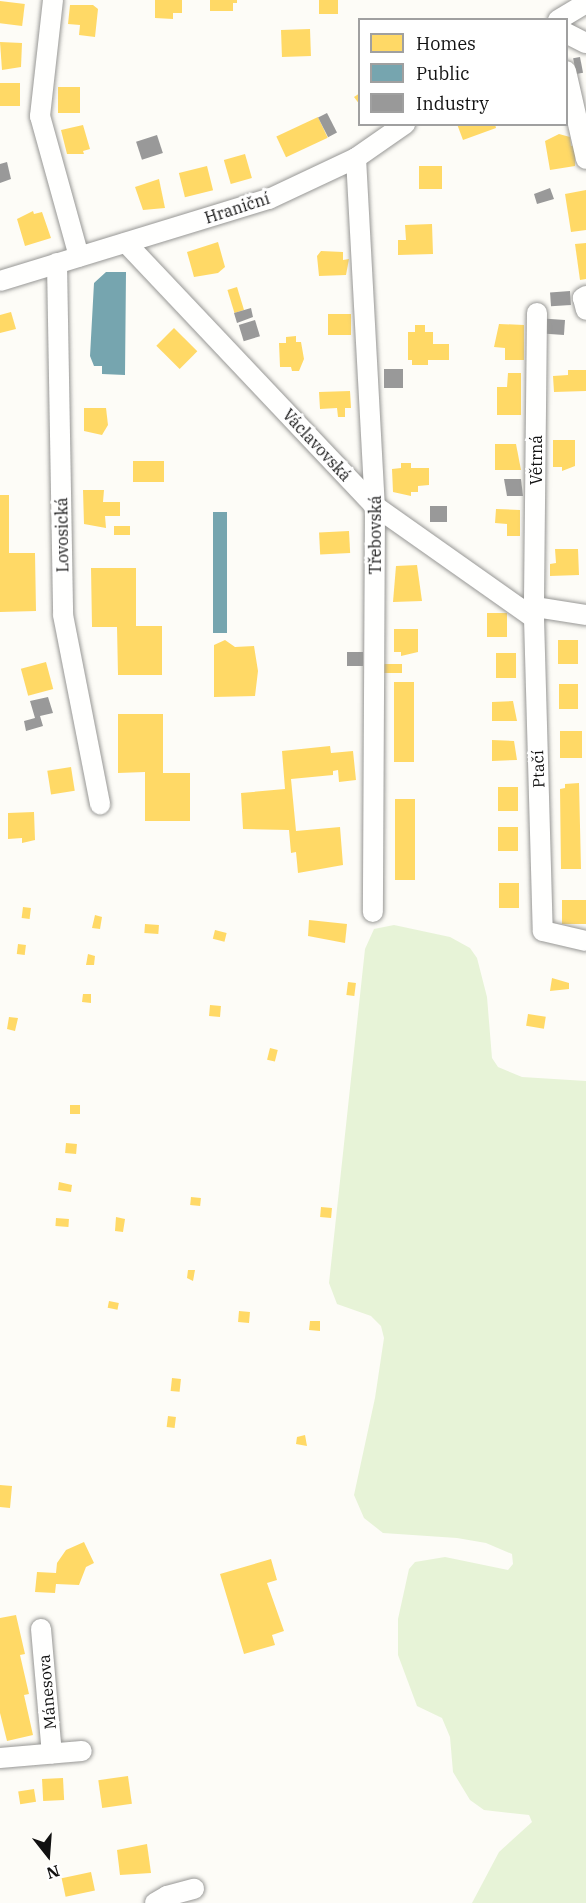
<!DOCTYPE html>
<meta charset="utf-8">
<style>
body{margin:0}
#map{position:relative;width:586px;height:1903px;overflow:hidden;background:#fdfcf7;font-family:"IBM Plex Serif",serif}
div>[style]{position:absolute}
.green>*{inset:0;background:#e7f3d7}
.homes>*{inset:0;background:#ffd966;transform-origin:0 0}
.public>*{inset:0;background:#76a5af;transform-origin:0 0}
.industry>*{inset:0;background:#999;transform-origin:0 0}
.roads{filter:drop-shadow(0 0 2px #979795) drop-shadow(0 0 2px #979795)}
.minor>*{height:20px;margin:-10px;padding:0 10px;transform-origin:10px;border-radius:10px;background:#fffffe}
span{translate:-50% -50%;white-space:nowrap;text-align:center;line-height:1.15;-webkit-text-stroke:6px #fff;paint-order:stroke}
.street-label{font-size:16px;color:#111}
.legend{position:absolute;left:358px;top:18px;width:210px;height:108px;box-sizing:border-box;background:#fff;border:2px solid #a0a0a0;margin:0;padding:8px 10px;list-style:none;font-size:18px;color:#111}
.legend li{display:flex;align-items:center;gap:12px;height:30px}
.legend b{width:30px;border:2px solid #a0a0a0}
.north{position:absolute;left:18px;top:1825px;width:60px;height:60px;-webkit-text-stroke:4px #fff;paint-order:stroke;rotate:163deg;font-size:16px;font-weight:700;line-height:24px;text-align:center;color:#111}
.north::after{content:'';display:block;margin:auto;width:21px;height:27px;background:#111;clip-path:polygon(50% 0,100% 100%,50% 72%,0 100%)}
</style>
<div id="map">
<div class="green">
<div style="clip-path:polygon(394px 925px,450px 937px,470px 948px,477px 958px,487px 997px,492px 1058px,498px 1067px,522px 1077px,586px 1081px,586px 1903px,472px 1903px,499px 1852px,532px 1822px,529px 1815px,484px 1810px,470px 1800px,453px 1772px,450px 1737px,442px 1718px,417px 1706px,398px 1655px,398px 1619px,409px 1569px,415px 1562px,445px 1557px,508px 1570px,513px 1564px,512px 1554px,486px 1543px,457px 1538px,383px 1533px,364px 1518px,354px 1495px,375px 1398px,384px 1338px,381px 1326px,371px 1316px,337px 1304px,329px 1283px,365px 949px,374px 929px)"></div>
</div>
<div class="homes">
<div style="clip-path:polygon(155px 0,182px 0,182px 13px,173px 13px,173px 19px,155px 18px)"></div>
<div style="clip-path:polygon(210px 0,237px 0,237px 3px,233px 3px,233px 11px,210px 11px)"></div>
<div style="left:319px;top:0;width:19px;height:14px"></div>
<div style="left:0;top:1px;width:25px;height:22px;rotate:7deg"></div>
<div style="clip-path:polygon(70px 5px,93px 5px,98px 9px,95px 37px,79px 35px,80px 25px,68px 24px)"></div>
<div style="left:310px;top:29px;width:27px;height:29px;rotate:88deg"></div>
<div style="clip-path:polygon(0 42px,22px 43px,21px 67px,2px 70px)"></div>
<div style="left:0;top:83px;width:20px;height:23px"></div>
<div style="left:80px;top:87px;width:26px;height:22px;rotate:90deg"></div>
<div style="clip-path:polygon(360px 93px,360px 105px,354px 97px)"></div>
<div style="left:318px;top:117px;width:23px;height:46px;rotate:65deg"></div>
<div style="clip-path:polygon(457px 124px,495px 124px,496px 128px,463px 140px)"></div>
<div style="clip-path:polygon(83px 125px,90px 149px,83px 151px,84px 154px,67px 154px,61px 130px)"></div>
<div style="clip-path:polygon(559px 134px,570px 137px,571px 146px,575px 145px,575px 166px,550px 170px,545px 141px)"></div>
<div style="left:245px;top:154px;width:25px;height:22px;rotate:74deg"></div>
<div style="left:207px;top:166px;width:25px;height:29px;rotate:76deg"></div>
<div style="left:442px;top:166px;width:23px;height:23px;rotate:90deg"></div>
<div style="clip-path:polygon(159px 179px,165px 208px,143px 210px,135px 187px)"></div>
<div style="clip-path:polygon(586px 190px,586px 230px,571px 232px,565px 194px)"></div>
<div style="clip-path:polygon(33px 211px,34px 214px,42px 212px,51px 238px,25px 246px,17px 219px)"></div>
<div style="clip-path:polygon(432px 224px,433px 254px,398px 255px,398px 240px,406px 240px,405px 225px)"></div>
<div style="clip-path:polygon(218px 242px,225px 267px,218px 273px,194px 277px,187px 252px)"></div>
<div style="clip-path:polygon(586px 243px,586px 279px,580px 280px,575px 244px)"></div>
<div style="clip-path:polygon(321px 251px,343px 252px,343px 260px,349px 259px,346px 275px,319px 276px,317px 256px)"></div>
<div style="left:237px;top:287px;width:24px;height:10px;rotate:73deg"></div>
<div style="clip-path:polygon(11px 312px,16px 329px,0 333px,0 315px)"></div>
<div style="left:328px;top:314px;width:23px;height:21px"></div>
<div style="clip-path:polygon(499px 324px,524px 325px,524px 360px,505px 360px,505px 348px,494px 347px)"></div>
<div style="clip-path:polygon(415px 325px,425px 325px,425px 332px,433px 332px,433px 344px,449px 344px,449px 360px,428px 360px,428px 365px,412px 365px,412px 360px,408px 360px,408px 332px,415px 332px)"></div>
<div style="left:174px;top:328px;width:33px;height:25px;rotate:45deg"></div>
<div style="clip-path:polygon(296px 336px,296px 342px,301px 342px,304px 359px,299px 371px,292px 371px,291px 367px,280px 367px,279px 343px,286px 343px,286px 337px)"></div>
<div style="clip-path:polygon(568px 370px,586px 370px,586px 391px,554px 392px,553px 376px,568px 375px)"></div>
<div style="clip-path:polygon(508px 373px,521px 373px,521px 415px,497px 415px,497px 387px,507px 387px)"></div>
<div style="clip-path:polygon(350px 391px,351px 408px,345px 408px,345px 417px,338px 417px,337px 408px,320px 409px,319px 392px)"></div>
<div style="clip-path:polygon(84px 408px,106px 408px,108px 425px,102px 435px,84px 431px)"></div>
<div style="clip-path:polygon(553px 440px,575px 440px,575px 466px,562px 471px,562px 467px,553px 467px)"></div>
<div style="clip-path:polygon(495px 444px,516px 444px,521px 470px,495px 470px)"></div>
<div style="left:133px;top:461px;width:31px;height:21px"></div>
<div style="clip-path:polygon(401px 463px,411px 463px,411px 468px,429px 468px,429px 485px,418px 486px,418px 492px,411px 492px,411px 496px,393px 492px,392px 469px,401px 468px)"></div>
<div style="clip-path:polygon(83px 490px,104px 490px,103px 502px,120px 502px,120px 516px,105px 516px,106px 528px,84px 524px)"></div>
<div style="clip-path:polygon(0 495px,9px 495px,9px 553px,35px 553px,36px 611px,0 612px)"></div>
<div style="clip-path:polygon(496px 509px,520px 510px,520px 536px,507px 536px,507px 524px,495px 523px)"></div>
<div style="left:114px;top:526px;width:16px;height:9px"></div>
<div style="left:349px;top:531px;width:22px;height:30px;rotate:87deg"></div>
<div style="clip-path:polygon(555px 549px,578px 549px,579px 575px,550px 576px,550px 564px,556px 563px)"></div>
<div style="clip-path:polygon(417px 565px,422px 601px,393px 602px,396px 566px)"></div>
<div style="clip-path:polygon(91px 568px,136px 568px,136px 626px,162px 626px,162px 675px,118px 675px,117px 627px,92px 627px)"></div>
<div style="left:507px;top:613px;width:24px;height:20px;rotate:90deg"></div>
<div style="clip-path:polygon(394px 629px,418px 629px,418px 652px,401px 656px,401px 652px,394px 652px)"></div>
<div style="clip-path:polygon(225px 640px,235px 647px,254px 646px,258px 671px,255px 696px,214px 697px,214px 645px)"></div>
<div style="left:558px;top:640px;width:20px;height:24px"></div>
<div style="left:496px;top:653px;width:20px;height:25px"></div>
<div style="left:46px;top:662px;width:28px;height:26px;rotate:75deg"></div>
<div style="left:384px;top:664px;width:18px;height:9px"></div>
<div style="left:394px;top:682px;width:20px;height:80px"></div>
<div style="left:578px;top:684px;width:25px;height:19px;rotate:90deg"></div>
<div style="clip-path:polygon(513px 701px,517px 721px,492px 721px,492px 702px)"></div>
<div style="clip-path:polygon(118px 714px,163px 714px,163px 773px,190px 773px,190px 821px,145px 821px,145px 772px,118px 773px)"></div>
<div style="left:560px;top:731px;width:22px;height:27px"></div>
<div style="clip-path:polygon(492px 740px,514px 741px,517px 760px,492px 761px)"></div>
<div style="clip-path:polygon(330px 746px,331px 753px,353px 751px,356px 780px,339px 782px,338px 770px,333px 771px,333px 775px,291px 779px,296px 831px,340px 827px,343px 865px,298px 873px,296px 852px,291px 853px,289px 830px,243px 829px,241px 793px,285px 789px,282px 751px)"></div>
<div style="left:71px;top:767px;width:24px;height:24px;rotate:81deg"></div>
<div style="clip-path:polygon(579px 783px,581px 869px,561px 869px,560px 789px,565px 788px,565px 784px)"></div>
<div style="left:498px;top:787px;width:20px;height:24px"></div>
<div style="left:395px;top:799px;width:20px;height:81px"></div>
<div style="clip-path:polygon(34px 812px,35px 840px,22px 843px,22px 838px,8px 839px,8px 813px)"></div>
<div style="left:498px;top:827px;width:20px;height:24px"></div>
<div style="left:499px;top:883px;width:20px;height:25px"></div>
<div style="left:562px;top:900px;width:24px;height:24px"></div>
<div style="left:23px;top:907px;width:8px;height:11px;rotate:7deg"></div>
<div style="clip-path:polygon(95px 915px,102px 917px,100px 929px,92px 928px)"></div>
<div style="clip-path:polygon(309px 920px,347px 924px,345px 943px,308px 936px)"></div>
<div style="left:145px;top:924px;width:14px;height:9px;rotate:4deg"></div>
<div style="left:215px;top:930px;width:12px;height:9px;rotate:14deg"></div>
<div style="left:18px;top:944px;width:8px;height:10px;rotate:7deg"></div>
<div style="clip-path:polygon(88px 954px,95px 956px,94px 965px,86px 965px)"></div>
<div style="clip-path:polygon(552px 978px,569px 983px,569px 989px,550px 991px)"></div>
<div style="left:348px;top:982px;width:8px;height:13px;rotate:7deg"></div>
<div style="clip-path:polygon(83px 994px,91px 994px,91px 1003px,82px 1002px)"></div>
<div style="left:210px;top:1005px;width:11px;height:11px;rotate:5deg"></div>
<div style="left:528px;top:1014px;width:18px;height:12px;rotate:9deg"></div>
<div style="clip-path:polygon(9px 1017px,18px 1018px,15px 1031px,7px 1029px)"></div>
<div style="left:270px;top:1048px;width:8px;height:12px;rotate:14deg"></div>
<div style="left:70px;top:1105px;width:10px;height:9px"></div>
<div style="left:66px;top:1143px;width:11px;height:10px;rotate:5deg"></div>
<div style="clip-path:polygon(59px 1182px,72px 1185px,71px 1192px,58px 1190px)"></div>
<div style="left:191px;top:1197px;width:10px;height:8px;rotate:6deg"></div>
<div style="left:321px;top:1207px;width:11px;height:10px;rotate:5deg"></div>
<div style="clip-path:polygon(116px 1217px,125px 1219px,123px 1232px,115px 1231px)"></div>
<div style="left:56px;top:1218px;width:13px;height:8px;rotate:4deg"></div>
<div style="clip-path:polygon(188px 1270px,195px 1270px,193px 1281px,187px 1278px)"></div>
<div style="left:109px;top:1301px;width:10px;height:7px;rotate:11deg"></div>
<div style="left:239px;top:1311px;width:11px;height:11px;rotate:5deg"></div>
<div style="clip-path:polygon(310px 1321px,320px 1321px,320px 1331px,309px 1330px)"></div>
<div style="left:172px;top:1378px;width:9px;height:13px;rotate:6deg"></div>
<div style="left:168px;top:1416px;width:8px;height:11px;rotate:7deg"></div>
<div style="clip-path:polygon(305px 1435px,307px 1446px,296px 1444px,297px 1437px)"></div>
<div style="clip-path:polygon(0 1485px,12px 1486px,10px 1508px,0 1507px)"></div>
<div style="clip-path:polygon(84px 1542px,94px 1563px,86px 1567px,79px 1585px,56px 1584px,55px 1593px,35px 1592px,37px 1572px,56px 1573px,57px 1563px,66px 1550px)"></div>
<div style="clip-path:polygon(271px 1559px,277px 1580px,267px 1583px,284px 1631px,272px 1635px,275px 1645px,244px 1654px,220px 1574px)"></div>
<div style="clip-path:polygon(16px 1615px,25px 1654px,20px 1655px,29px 1694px,24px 1695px,33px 1735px,7px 1741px,0 1713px,0 1618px)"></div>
<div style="left:128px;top:1776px;width:28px;height:30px;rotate:82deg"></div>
<div style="left:63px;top:1778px;width:22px;height:21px;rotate:87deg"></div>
<div style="left:34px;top:1789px;width:13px;height:16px;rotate:81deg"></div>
<div style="clip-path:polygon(147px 1844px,151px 1873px,120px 1875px,117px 1850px)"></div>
<div style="left:91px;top:1872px;width:19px;height:30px;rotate:78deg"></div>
</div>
<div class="public">
<div style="clip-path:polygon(106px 272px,126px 272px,125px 375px,102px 374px,102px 366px,94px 366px,90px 356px,94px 283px)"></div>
<div style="left:213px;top:512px;width:14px;height:121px"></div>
</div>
<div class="industry">
<div style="left:580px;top:57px;width:16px;height:7px;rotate:79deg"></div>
<div style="left:327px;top:113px;width:22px;height:10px;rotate:63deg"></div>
<div style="left:157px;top:135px;width:19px;height:22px;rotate:72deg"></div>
<div style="clip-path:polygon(7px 162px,11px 179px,0 183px,0 164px)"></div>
<div style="clip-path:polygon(550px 188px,554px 199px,537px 204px,534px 194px)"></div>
<div style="left:570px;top:291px;width:14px;height:20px;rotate:86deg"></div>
<div style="clip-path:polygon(251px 308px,253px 317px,237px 323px,234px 313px)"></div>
<div style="left:255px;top:320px;width:17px;height:17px;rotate:73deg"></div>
<div style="left:565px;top:320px;width:15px;height:18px;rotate:94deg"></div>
<div style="left:384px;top:369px;width:19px;height:19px"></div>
<div style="clip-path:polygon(504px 479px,521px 479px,523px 496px,507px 496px)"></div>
<div style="left:430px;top:506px;width:17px;height:16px"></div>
<div style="left:347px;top:652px;width:16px;height:14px"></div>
<div style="clip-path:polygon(48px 697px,53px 713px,40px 716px,43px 726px,26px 731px,24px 721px,35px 718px,30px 701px)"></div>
</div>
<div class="roads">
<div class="minor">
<div style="left:53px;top:0;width:117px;rotate:96.4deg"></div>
<div style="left:40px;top:116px;width:146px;rotate:74.5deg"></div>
<div style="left:558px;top:20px;width:33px;rotate:-31deg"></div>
<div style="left:566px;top:33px;width:22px;rotate:27deg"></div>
<div style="left:566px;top:71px;width:90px;rotate:77.2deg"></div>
<div style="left:356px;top:158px;width:349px;rotate:86.9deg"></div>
<div style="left:375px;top:506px;width:406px;rotate:90.3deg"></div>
<div style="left:126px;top:243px;width:362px;rotate:46.6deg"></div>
<div style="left:375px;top:506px;width:194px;rotate:35.2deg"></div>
<div style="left:57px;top:263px;width:352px;rotate:89deg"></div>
<div style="left:63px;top:615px;width:193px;rotate:78.9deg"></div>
<div style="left:0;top:281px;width:281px;rotate:-17deg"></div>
<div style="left:269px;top:199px;width:96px;rotate:-25.2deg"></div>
<div style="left:356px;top:158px;width:60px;rotate:-34.8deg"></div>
<div style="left:586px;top:296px;width:4px;rotate:146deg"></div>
<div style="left:583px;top:298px;width:12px;rotate:76deg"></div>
<div style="left:537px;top:313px;width:305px;rotate:90.6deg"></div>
<div style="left:534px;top:618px;width:313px;rotate:88.4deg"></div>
<div style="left:543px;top:931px;width:44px;rotate:13.1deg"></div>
<div style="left:535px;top:607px;width:52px;rotate:8.9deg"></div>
<div style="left:41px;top:1629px;width:125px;rotate:85deg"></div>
<div style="left:0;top:1758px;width:82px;rotate:-4.9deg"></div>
<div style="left:155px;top:1903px;width:14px;rotate:-30deg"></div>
<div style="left:167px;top:1896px;width:28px;rotate:-15deg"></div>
</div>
</div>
<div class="street-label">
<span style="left:237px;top:208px;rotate:-18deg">Hraniční</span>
<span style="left:317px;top:445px;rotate:47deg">Václavovská</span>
<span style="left:536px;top:460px;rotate:-90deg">Větrná</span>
<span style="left:62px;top:535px;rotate:-91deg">Lovosická</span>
<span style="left:375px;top:535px;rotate:-90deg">Třebovská</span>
<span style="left:538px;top:769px;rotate:-92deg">Ptačí</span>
<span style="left:47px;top:1692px;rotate:-95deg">Mánesova</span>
</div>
<ul class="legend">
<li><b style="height:16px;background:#ffd966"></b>Homes</li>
<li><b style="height:16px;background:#76a5af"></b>Public</li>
<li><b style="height:16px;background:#999"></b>Industry</li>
</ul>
<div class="north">N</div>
</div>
